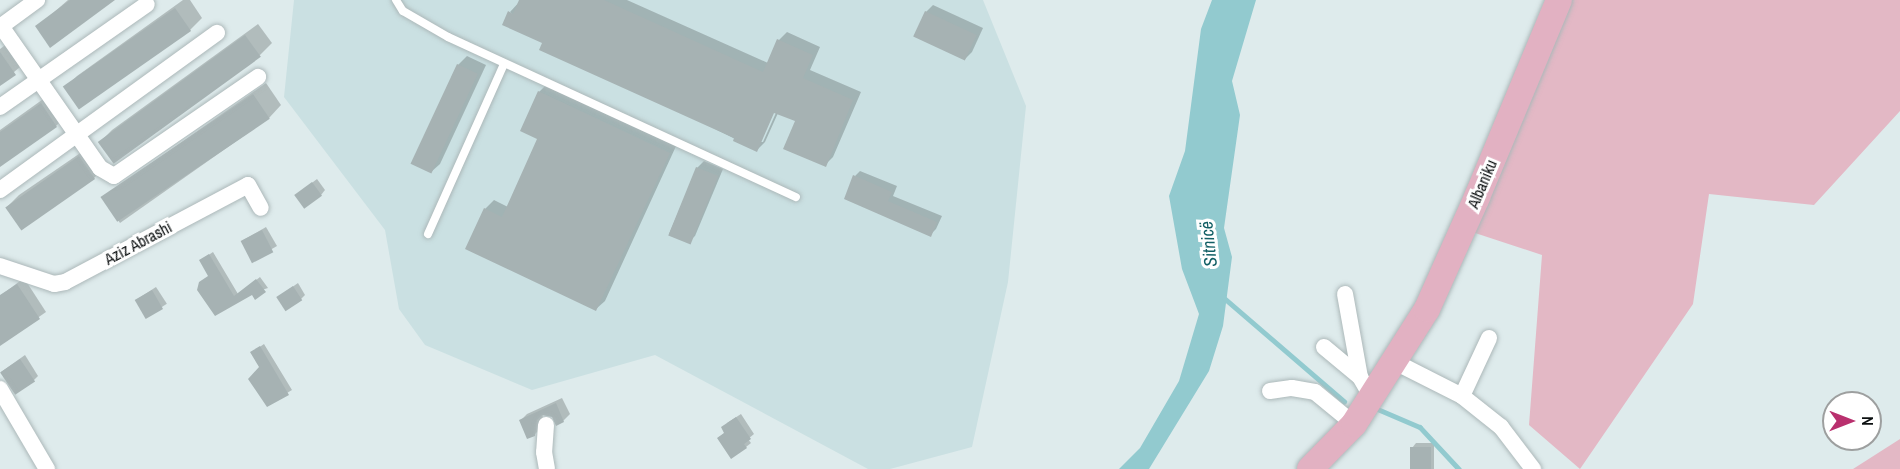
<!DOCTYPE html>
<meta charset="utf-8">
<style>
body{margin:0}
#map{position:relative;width:1900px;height:469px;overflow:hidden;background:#deebec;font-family:"Archivo Narrow",sans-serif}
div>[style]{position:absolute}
.built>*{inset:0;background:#cae0e2}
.green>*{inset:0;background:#e3b8c5}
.water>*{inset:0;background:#92cacf}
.shadow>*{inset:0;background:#0003;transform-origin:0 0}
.stream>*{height:4.5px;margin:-2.25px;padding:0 2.25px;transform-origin:2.25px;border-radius:2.25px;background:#92cacf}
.building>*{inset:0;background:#a6b2b3;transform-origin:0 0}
.roads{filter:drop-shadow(0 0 2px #acb8b9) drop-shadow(0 0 2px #acb8b9)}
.lane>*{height:8px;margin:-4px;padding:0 4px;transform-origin:4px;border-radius:4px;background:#fff}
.street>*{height:16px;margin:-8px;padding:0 8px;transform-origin:8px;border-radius:8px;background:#fff}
.primary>*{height:26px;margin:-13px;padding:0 13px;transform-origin:13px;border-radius:13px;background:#e2b1c2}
span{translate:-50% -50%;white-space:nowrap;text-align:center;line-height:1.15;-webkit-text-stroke:6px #fff;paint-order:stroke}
.street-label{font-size:16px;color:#0b0f10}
.water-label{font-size:18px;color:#125f65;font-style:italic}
.north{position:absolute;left:1822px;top:391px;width:60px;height:60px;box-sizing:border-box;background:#fff;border:2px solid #9d9f9f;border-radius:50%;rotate:90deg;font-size:16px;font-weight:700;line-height:24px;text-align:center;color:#0b0f10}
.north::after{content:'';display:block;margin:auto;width:21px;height:27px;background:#b9306e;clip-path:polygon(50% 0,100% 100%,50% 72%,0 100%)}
</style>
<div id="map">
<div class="built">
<div style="clip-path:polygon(294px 0,983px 0,1026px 106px,1008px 282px,972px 447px,890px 469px,868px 469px,655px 355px,532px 390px,425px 345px,399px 309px,385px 230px,284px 97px)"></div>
</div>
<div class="green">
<div style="clip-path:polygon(1569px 0,1900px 0,1900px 111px,1814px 205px,1709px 194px,1693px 304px,1580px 469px,1529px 425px,1542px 255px,1469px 231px)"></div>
<div style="clip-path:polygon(1900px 439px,1900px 469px,1853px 469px)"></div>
</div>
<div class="water">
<div style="clip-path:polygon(1212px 0,1256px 0,1232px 81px,1240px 115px,1224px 228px,1232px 257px,1223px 326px,1209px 371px,1149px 469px,1119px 469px,1140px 448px,1179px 381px,1199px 314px,1182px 269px,1169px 196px,1185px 151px,1201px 29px)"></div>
</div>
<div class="shadow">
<div style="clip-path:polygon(68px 0,112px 0,37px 27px)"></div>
<div style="clip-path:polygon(183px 0,190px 0,202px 18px,190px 30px,65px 88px,77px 76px)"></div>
<div style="clip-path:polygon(evenodd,521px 0,627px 0,768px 63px,779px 40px,787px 32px,820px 47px,810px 70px,861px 92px,833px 157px,825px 165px,797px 121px,778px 113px,765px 142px,757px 150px,544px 43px,510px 12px,521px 0,776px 105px,779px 106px,763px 142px,760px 142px,776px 105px)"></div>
<div style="clip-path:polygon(933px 5px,983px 28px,972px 52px,965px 59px,926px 12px)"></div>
<div style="clip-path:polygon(258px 24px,272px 43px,260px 55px,100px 142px,112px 130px)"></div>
<div style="clip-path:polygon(12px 40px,27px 61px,0 84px,0 49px)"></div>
<div style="clip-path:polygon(467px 56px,486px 65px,440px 164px,431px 172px,458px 65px)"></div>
<div style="clip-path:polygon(266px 83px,281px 105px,269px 118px,120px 223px,104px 200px,116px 188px)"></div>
<div style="clip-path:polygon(548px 83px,677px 144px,605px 301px,596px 309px,485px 209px,494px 200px,508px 207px,539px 138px,539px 92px)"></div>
<div style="clip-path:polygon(53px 92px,68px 114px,56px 126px,0 166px,0 130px)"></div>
<div style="clip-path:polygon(92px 145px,106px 166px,94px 178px,7px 207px,19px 195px)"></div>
<div style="clip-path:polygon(704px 161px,723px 169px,695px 236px,688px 242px,669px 234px,697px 168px)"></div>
<div style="clip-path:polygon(860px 171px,897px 186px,893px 196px,942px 216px,936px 229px,930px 235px,855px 176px)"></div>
<div style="clip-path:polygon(317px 179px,325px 190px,321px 195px,296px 195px)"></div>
<div style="left:266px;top:227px;width:22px;height:27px;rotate:60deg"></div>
<div style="clip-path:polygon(213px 252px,238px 294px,260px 277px,268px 288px,252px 293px,216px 314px,210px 276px,201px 260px)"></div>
<div style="clip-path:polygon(24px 278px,46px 312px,0 344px,0 296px)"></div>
<div style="clip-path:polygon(298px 283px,305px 295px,301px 299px,278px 297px)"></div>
<div style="left:156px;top:287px;width:20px;height:24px;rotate:57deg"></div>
<div style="clip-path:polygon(264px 344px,292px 390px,267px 405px,249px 379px,260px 367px,252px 352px)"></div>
<div style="clip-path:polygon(25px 355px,38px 376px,34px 380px,1px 372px)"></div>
<div style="clip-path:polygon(562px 398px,570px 414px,563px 421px,553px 415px,543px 414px,541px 428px,534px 435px,520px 421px,527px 414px)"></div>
<div style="clip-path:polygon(741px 414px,754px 434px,748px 439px,751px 443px,746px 447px,718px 438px,726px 432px,727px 423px)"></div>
<div style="clip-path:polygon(1416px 443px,1434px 443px,1434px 469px,1412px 469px,1412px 448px)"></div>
</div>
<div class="stream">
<div style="left:1223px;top:297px;width:160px;rotate:40.7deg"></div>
<div style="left:1373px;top:407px;width:51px;rotate:23.1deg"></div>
<div style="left:1420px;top:427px;width:57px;rotate:47.1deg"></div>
</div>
<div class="building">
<div style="clip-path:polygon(70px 0,115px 0,50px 48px,35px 26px)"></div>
<div style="clip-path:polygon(519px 0,604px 0,763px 72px,777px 39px,813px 55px,803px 78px,853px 100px,826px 167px,783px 149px,795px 121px,774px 113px,757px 152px,733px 141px,734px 138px,539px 50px,542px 43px,502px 25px,508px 11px,513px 14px)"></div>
<div style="left:175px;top:8px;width:28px;height:137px;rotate:55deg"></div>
<div style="left:925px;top:11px;width:57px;height:28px;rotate:25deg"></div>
<div style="left:245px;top:35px;width:27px;height:182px;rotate:54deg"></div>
<div style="clip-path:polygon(0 52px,16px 75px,0 86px)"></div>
<div style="left:457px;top:64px;width:23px;height:110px;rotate:25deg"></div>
<div style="clip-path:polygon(538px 91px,670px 153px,596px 311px,465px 249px,484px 208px,502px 217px,537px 139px,520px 131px)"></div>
<div style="left:253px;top:94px;width:30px;height:184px;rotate:56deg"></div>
<div style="clip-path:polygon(41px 103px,57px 127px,0 167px,0 132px)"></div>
<div style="left:79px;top:156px;width:28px;height:90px;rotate:55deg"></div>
<div style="left:696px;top:167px;width:24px;height:74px;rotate:22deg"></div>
<div style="clip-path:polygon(853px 175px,892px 192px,888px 201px,937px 222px,931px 237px,844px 199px)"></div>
<div style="left:312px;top:182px;width:17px;height:22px;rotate:54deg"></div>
<div style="left:262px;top:230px;width:25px;height:24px;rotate:63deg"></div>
<div style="clip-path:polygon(209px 254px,234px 296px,256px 279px,266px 292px,255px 300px,252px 295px,215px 316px,197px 290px,199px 282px,208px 276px,199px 260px)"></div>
<div style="clip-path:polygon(17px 284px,40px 319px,0 346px,0 295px)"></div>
<div style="left:293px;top:286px;width:17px;height:20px;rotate:57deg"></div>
<div style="left:152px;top:290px;width:22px;height:20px;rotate:60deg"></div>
<div style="clip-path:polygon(260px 346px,289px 395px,267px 407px,248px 379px,259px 367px,250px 352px)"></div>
<div style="left:20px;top:359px;width:27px;height:24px;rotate:56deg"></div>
<div style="clip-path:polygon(556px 403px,564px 422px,556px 426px,552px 417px,542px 415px,537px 420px,535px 436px,527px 439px,519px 420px)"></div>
<div style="clip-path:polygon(736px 417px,751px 439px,744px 444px,747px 448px,731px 459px,717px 438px,724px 433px,721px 427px)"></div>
<div style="left:1410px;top:447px;width:21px;height:22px"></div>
</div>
<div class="roads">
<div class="lane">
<div style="left:396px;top:0;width:13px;rotate:58deg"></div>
<div style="left:403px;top:11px;width:52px;rotate:30deg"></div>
<div style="left:448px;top:37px;width:383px;rotate:24.7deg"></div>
<div style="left:428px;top:234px;width:186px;rotate:-65.9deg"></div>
</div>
<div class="street">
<div style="left:1px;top:26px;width:173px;rotate:55.1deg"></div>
<div style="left:100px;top:168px;width:16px;rotate:30deg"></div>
<div style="left:114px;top:176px;width:175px;rotate:-34.5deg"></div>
<div style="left:0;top:27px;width:46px;rotate:-36.1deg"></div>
<div style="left:0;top:107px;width:179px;rotate:-35deg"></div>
<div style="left:0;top:190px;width:268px;rotate:-35.9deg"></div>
<div style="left:0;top:266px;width:57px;rotate:18.4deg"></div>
<div style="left:54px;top:284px;width:11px;rotate:-10deg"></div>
<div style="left:65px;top:282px;width:207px;rotate:-27.9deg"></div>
<div style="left:248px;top:185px;width:26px;rotate:61deg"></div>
<div style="left:1345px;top:294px;width:84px;rotate:79.8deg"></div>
<div style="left:1360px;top:377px;width:24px;rotate:60deg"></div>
<div style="left:1324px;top:347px;width:47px;rotate:39.8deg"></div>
<div style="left:1395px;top:362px;width:75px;rotate:26.9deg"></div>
<div style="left:1462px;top:396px;width:64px;rotate:-65deg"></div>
<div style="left:0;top:389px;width:93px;rotate:59.6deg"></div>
<div style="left:1270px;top:391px;width:22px;rotate:-8deg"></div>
<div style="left:1292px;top:388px;width:23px;rotate:10deg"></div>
<div style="left:1315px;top:392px;width:50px;rotate:39.4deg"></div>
<div style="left:1462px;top:396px;width:50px;rotate:38.5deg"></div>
<div style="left:1501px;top:427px;width:53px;rotate:52.7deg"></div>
<div style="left:546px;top:425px;width:27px;rotate:94deg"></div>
<div style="left:544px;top:452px;width:17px;rotate:80deg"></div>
</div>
<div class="primary">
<div style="left:1310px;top:469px;width:63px;rotate:-45.6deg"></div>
<div style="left:1354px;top:424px;width:136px;rotate:-57.6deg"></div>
<div style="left:1427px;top:309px;width:123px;rotate:-65.9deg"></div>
<div style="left:1477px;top:197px;width:213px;rotate:-67.4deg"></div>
</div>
</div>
<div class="street-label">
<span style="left:1482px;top:184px;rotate:-67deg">Albaniku</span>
<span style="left:138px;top:243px;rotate:-28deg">Aziz Abrashi</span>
</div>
<div class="water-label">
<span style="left:1209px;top:244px;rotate:-96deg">Sitnicë</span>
</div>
<div class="north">N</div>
</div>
